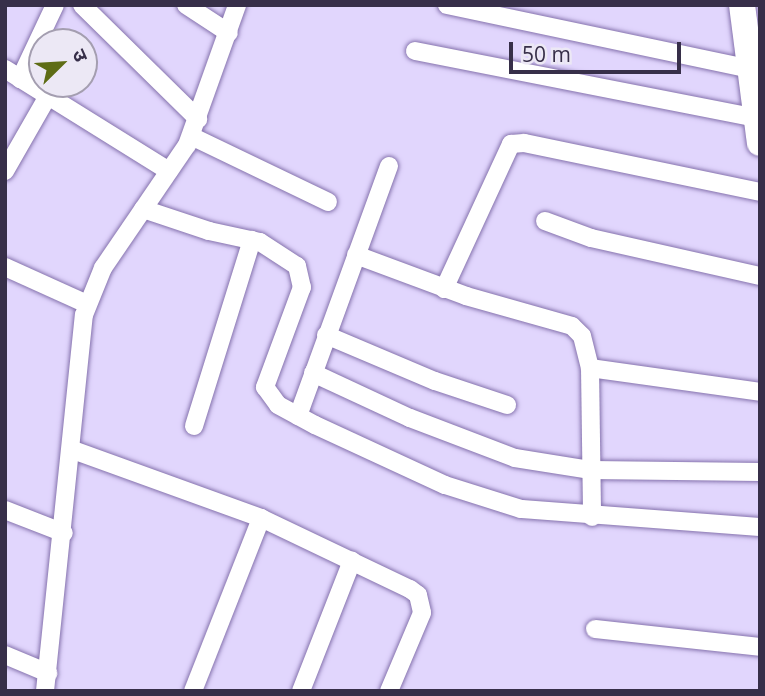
<!DOCTYPE html>
<meta charset="utf-8">
<style>
body{margin:0}
#map{position:relative;width:765px;height:696px;overflow:hidden;background:#e1d6fd;font-family:"Open Sans","Noto Sans Devanagari",sans-serif}
div>[style]{position:absolute}
.roads{filter:drop-shadow(0 0 2px #8572ad) drop-shadow(0 0 2px #8572ad)}
.street>*{height:18px;margin:-9px;padding:0 9px;transform-origin:9px;border-radius:9px;background:#fff}
.secondary>*{height:26px;margin:-13px;padding:0 13px;transform-origin:13px;border-radius:13px;background:#fff}
span{translate:-50% -50%;white-space:nowrap;text-align:center;line-height:1.15;-webkit-text-stroke:7px #ece8f5;paint-order:stroke}
.frame{position:absolute;inset:0;border:7px solid #372f49;pointer-events:none}
.north{position:absolute;left:28px;top:28px;width:70px;height:70px;box-sizing:border-box;background:#ece8f5;border:2px solid #a49eb0;border-radius:50%;rotate:66deg;font-size:19px;font-weight:700;line-height:28px;text-align:center;color:#372f49}
.north::after{content:'';display:block;margin:auto;width:24px;height:32px;background:#5e6c15;clip-path:polygon(50% 0,100% 100%,50% 72%,0 100%)}
.scale{position:absolute;left:509px;top:42px;width:172px;height:32px;box-sizing:border-box;border:4px solid #372f49;border-top:0;padding-left:9px;font-size:21px;line-height:24px;white-space:nowrap;color:#372f49;-webkit-text-stroke:5px #ece8f5;paint-order:stroke}
</style>
<div id="map">
<div class="roads">
<div class="street">
<div style="left:82px;top:5px;width:163px;rotate:44.5deg"></div>
<div style="left:186px;top:5px;width:51px;rotate:33.1deg"></div>
<div style="left:447px;top:5px;width:311px;rotate:11.9deg"></div>
<div style="left:415px;top:51px;width:349px;rotate:11.1deg"></div>
<div style="left:5px;top:69px;width:193px;rotate:31.9deg"></div>
<div style="left:20px;top:79px;width:82px;rotate:-64.7deg"></div>
<div style="left:191px;top:136px;width:152px;rotate:25.7deg"></div>
<div style="left:5px;top:171px;width:86px;rotate:-60.2deg"></div>
<div style="left:143px;top:209px;width:70px;rotate:18.4deg"></div>
<div style="left:209px;top:231px;width:52px;rotate:12.2deg"></div>
<div style="left:260px;top:242px;width:44px;rotate:33deg"></div>
<div style="left:297px;top:266px;width:22px;rotate:77deg"></div>
<div style="left:302px;top:287px;width:107px;rotate:110.3deg"></div>
<div style="left:265px;top:387px;width:22px;rotate:54deg"></div>
<div style="left:278px;top:405px;width:42px;rotate:28.4deg"></div>
<div style="left:315px;top:425px;width:143px;rotate:24.8deg"></div>
<div style="left:445px;top:485px;width:80px;rotate:17.5deg"></div>
<div style="left:521px;top:509px;width:240px;rotate:4.3deg"></div>
<div style="left:545px;top:221px;width:49px;rotate:20.3deg"></div>
<div style="left:591px;top:238px;width:173px;rotate:12.7deg"></div>
<div style="left:356px;top:255px;width:117px;rotate:20.4deg"></div>
<div style="left:466px;top:296px;width:110px;rotate:15.8deg"></div>
<div style="left:572px;top:326px;width:14px;rotate:45deg"></div>
<div style="left:582px;top:336px;width:33px;rotate:76deg"></div>
<div style="left:590px;top:368px;width:149px;rotate:89.2deg"></div>
<div style="left:5px;top:267px;width:90px;rotate:24.3deg"></div>
<div style="left:444px;top:289px;width:160px;rotate:-65.2deg"></div>
<div style="left:511px;top:144px;width:13px;rotate:-4deg"></div>
<div style="left:524px;top:143px;width:241px;rotate:11.7deg"></div>
<div style="left:326px;top:335px;width:118px;rotate:22.9deg"></div>
<div style="left:435px;top:381px;width:76px;rotate:18.4deg"></div>
<div style="left:590px;top:368px;width:172px;rotate:8deg"></div>
<div style="left:313px;top:373px;width:107px;rotate:24.9deg"></div>
<div style="left:410px;top:418px;width:112px;rotate:20.9deg"></div>
<div style="left:515px;top:458px;width:77px;rotate:9deg"></div>
<div style="left:591px;top:470px;width:169px;rotate:0.7deg"></div>
<div style="left:298px;top:416px;width:266px;rotate:-70deg"></div>
<div style="left:194px;top:426px;width:195px;rotate:-72.7deg"></div>
<div style="left:73px;top:450px;width:200px;rotate:19.9deg"></div>
<div style="left:261px;top:518px;width:165px;rotate:25.5deg"></div>
<div style="left:410px;top:589px;width:10px;rotate:37deg"></div>
<div style="left:418px;top:595px;width:18px;rotate:77deg"></div>
<div style="left:422px;top:613px;width:85px;rotate:112.9deg"></div>
<div style="left:5px;top:510px;width:63px;rotate:21.3deg"></div>
<div style="left:595px;top:629px;width:166px;rotate:6.2deg"></div>
<div style="left:5px;top:655px;width:47px;rotate:22.7deg"></div>
<div style="left:45px;top:691px;width:378px;rotate:-84.1deg"></div>
<div style="left:84px;top:315px;width:51px;rotate:-68deg"></div>
<div style="left:103px;top:268px;width:149px;rotate:-55.7deg"></div>
<div style="left:187px;top:145px;width:149px;rotate:-70.3deg"></div>
<div style="left:193px;top:691px;width:186px;rotate:-68.5deg"></div>
<div style="left:301px;top:691px;width:140px;rotate:-68.6deg"></div>
</div>
<div class="secondary">
<div style="left:742px;top:5px;width:139px;rotate:82.6deg"></div>
</div>
</div>
<div class="frame"></div>
<div class="north">उ</div>
<div class="scale">50 m</div>
</div>
